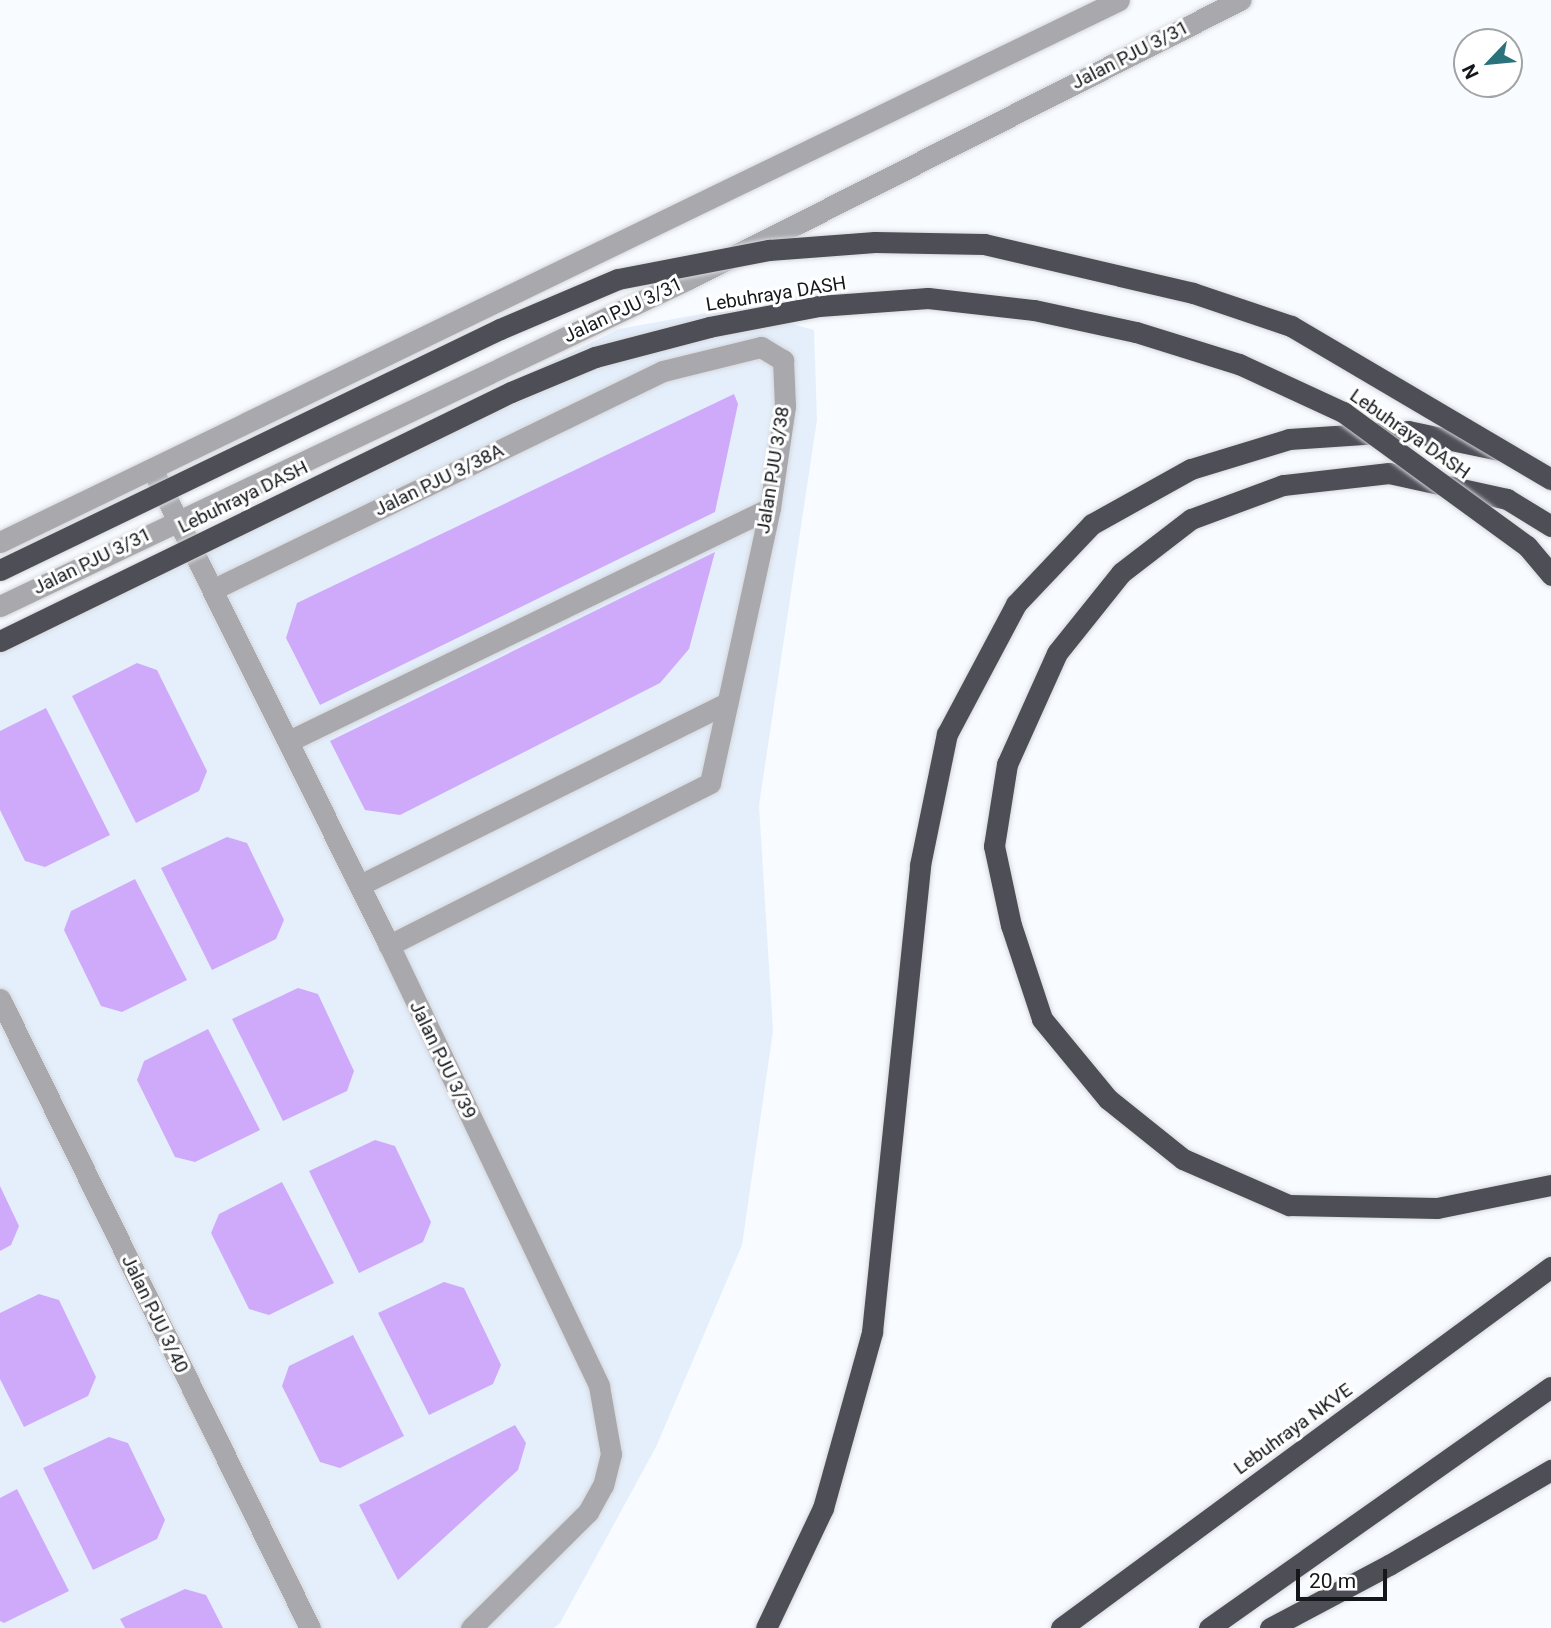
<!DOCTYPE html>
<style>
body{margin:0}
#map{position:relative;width:1551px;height:1628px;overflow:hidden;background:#f8fbff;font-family:Roboto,sans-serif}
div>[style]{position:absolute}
.built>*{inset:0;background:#e5effc}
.building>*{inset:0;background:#cfaafa}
.roads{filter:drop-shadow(0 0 2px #d4d7db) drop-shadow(0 0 2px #d4d7db)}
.minor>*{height:21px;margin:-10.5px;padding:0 10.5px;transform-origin:10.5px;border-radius:10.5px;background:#a8a8ad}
.highway>*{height:21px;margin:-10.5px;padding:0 10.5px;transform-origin:10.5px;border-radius:10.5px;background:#4e4e57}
.bridges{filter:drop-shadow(0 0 2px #d4d7db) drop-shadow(0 0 2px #d4d7db)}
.highway-bridge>*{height:21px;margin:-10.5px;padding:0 10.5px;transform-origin:10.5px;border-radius:10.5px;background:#4e4e57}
span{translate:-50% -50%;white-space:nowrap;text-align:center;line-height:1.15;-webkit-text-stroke:6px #fff;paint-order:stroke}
.street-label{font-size:19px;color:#15181b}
.north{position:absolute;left:1453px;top:28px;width:70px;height:70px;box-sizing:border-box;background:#fff;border:2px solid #a1a3a4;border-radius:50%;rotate:244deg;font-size:19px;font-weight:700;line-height:28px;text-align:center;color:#15181b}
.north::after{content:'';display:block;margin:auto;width:24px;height:32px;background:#2a727c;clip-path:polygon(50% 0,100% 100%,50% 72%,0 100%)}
.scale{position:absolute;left:1296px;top:1569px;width:91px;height:32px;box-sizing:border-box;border:4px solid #15181b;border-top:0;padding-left:9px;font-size:21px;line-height:24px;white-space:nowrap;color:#15181b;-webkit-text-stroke:5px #fff;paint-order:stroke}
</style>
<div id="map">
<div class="built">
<div style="clip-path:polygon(734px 308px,814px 330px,817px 420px,759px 805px,773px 1031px,742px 1245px,656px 1447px,560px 1623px,554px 1628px,0 1628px,0 632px,619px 329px)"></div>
</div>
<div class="building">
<div style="clip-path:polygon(734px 394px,738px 404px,715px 512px,320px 705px,286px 638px,297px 603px)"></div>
<div style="clip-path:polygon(715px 552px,689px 649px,660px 683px,400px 815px,365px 810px,330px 741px)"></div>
<div style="clip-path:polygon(137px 663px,157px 670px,207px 771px,199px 791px,136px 823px,72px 696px)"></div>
<div style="clip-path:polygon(46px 708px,110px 835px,45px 867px,25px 861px,0 810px,0 731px)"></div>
<div style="clip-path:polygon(227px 837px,247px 843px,284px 920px,276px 939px,212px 970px,161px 868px)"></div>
<div style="clip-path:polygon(135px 879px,187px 980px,122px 1012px,101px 1006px,64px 930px,71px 911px)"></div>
<div style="clip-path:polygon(298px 988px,318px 994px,354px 1071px,347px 1091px,283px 1121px,232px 1019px)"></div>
<div style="clip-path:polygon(208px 1029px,260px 1130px,195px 1162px,175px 1157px,137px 1080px,144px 1061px)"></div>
<div style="clip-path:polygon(375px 1140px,395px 1146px,431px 1222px,423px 1242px,359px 1273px,309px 1171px)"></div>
<div style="clip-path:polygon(282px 1182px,334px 1283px,269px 1315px,249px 1309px,211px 1233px,219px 1214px)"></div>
<div style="clip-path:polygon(0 1186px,19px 1226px,11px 1245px,0 1251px)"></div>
<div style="clip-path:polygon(444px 1282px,464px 1288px,501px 1365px,493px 1384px,429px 1415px,378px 1313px)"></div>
<div style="clip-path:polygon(39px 1294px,59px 1300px,96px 1377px,88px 1396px,24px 1427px,0 1379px,0 1313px)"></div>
<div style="clip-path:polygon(353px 1335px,404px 1436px,340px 1468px,320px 1462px,282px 1386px,289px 1366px)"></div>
<div style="clip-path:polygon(515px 1425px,526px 1443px,518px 1470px,398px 1580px,359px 1505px)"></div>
<div style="clip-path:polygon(109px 1437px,128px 1443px,165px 1520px,157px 1539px,93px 1570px,43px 1468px)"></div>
<div style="clip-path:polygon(17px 1489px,69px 1591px,4px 1623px,0 1621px,0 1498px)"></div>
<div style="clip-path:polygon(185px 1589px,206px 1595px,223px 1628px,125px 1628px,120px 1619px)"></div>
</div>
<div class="roads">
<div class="minor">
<div style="left:152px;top:469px;width:532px;rotate:63.53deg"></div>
<div style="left:389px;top:945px;width:488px;rotate:64.5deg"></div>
<div style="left:599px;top:1386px;width:69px;rotate:80deg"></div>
<div style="left:611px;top:1454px;width:32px;rotate:104deg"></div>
<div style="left:603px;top:1485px;width:31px;rotate:119deg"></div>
<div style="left:588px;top:1512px;width:165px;rotate:135.2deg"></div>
<div style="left:0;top:542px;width:1243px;rotate:-25.84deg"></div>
<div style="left:214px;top:589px;width:499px;rotate:-25.9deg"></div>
<div style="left:663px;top:371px;width:101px;rotate:-13.8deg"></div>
<div style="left:761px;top:347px;width:26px;rotate:31deg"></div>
<div style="left:783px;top:360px;width:46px;rotate:87.5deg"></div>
<div style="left:785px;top:406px;width:103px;rotate:98.4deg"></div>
<div style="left:770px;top:508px;width:281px;rotate:102.3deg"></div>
<div style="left:710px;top:783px;width:360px;rotate:153.2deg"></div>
<div style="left:0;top:606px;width:762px;rotate:-25.42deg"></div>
<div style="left:688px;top:279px;width:619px;rotate:-26.81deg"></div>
<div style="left:289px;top:741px;width:534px;rotate:-25.85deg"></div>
<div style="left:360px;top:885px;width:410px;rotate:-26.4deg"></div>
<div style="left:0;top:999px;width:701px;rotate:63.76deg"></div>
</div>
<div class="highway">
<div style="left:1551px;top:526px;width:52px;rotate:-148.5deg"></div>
<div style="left:1507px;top:499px;width:121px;rotate:-167.6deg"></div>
<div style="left:1389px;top:473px;width:107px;rotate:173.5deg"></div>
<div style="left:1283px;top:485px;width:98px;rotate:159.7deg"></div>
<div style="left:1191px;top:519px;width:88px;rotate:142.4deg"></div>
<div style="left:1121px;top:573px;width:102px;rotate:128.7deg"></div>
<div style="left:1057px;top:653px;width:122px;rotate:114.2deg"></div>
<div style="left:1007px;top:764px;width:83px;rotate:99deg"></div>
<div style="left:994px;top:846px;width:81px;rotate:77.9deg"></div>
<div style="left:1011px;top:925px;width:99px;rotate:71.7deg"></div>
<div style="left:1042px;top:1019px;width:104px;rotate:50.5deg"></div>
<div style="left:1108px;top:1099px;width:96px;rotate:38.7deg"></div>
<div style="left:1183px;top:1159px;width:116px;rotate:23.5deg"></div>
<div style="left:1289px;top:1205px;width:148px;rotate:1.2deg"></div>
<div style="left:1437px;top:1208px;width:116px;rotate:-11.4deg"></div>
<div style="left:766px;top:1628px;width:133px;rotate:-64.6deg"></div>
<div style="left:823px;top:1508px;width:183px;rotate:-74.4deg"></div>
<div style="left:872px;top:1332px;width:469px;rotate:-84.1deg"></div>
<div style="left:920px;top:865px;width:134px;rotate:-78.4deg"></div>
<div style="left:947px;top:734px;width:147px;rotate:-62deg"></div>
<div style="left:1016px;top:604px;width:110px;rotate:-46.5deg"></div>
<div style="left:1092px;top:524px;width:113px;rotate:-29.1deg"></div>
<div style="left:1191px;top:469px;width:102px;rotate:-17deg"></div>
<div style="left:1289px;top:439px;width:119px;rotate:-3.8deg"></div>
<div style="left:1408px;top:431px;width:93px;rotate:11.8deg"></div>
<div style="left:1061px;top:1628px;width:609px;rotate:-36.38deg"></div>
<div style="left:1209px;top:1628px;width:418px;rotate:-35.2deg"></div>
<div style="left:1270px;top:1628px;width:135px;rotate:-27.9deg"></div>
<div style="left:1389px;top:1565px;width:188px;rotate:-30.4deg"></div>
</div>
</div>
<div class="bridges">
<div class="highway-bridge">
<div style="left:0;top:570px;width:555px;rotate:-25.73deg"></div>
<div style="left:500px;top:329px;width:128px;rotate:-23deg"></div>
<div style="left:618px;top:279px;width:154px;rotate:-10.9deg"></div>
<div style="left:769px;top:250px;width:106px;rotate:-4.3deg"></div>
<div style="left:875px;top:242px;width:109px;rotate:1.1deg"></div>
<div style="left:984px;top:244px;width:215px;rotate:13.2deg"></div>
<div style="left:1193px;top:293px;width:103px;rotate:18.6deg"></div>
<div style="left:1291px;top:326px;width:302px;rotate:30.5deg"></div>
<div style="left:0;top:641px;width:568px;rotate:-25.98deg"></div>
<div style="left:511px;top:392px;width:91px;rotate:-22.6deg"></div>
<div style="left:595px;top:357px;width:118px;rotate:-14.7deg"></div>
<div style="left:709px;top:327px;width:112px;rotate:-10.8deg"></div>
<div style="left:819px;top:306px;width:109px;rotate:-4.2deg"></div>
<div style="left:928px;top:298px;width:107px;rotate:6.5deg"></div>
<div style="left:1034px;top:310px;width:104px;rotate:12.2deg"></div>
<div style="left:1136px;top:332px;width:108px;rotate:17.3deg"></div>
<div style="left:1239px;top:364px;width:115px;rotate:24.8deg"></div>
<div style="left:1343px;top:412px;width:228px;rotate:36.1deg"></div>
<div style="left:1527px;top:546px;width:38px;rotate:50deg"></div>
</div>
</div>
<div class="street-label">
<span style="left:1130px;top:55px;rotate:-27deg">Jalan PJU 3/31</span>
<span style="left:776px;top:294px;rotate:-9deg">Lebuhraya DASH</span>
<span style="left:623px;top:310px;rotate:-25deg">Jalan PJU 3/31</span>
<span style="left:1410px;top:434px;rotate:35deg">Lebuhraya DASH</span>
<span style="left:773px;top:470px;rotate:-81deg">Jalan PJU 3/38</span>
<span style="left:439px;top:480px;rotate:-26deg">Jalan PJU 3/38A</span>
<span style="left:243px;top:497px;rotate:-26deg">Lebuhraya DASH</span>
<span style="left:92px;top:561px;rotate:-26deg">Jalan PJU 3/31</span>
<span style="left:443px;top:1060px;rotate:64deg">Jalan PJU 3/39</span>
<span style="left:155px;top:1314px;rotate:64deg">Jalan PJU 3/40</span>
<span style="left:1293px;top:1429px;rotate:-36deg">Lebuhraya NKVE</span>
</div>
<div class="north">N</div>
<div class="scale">20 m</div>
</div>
